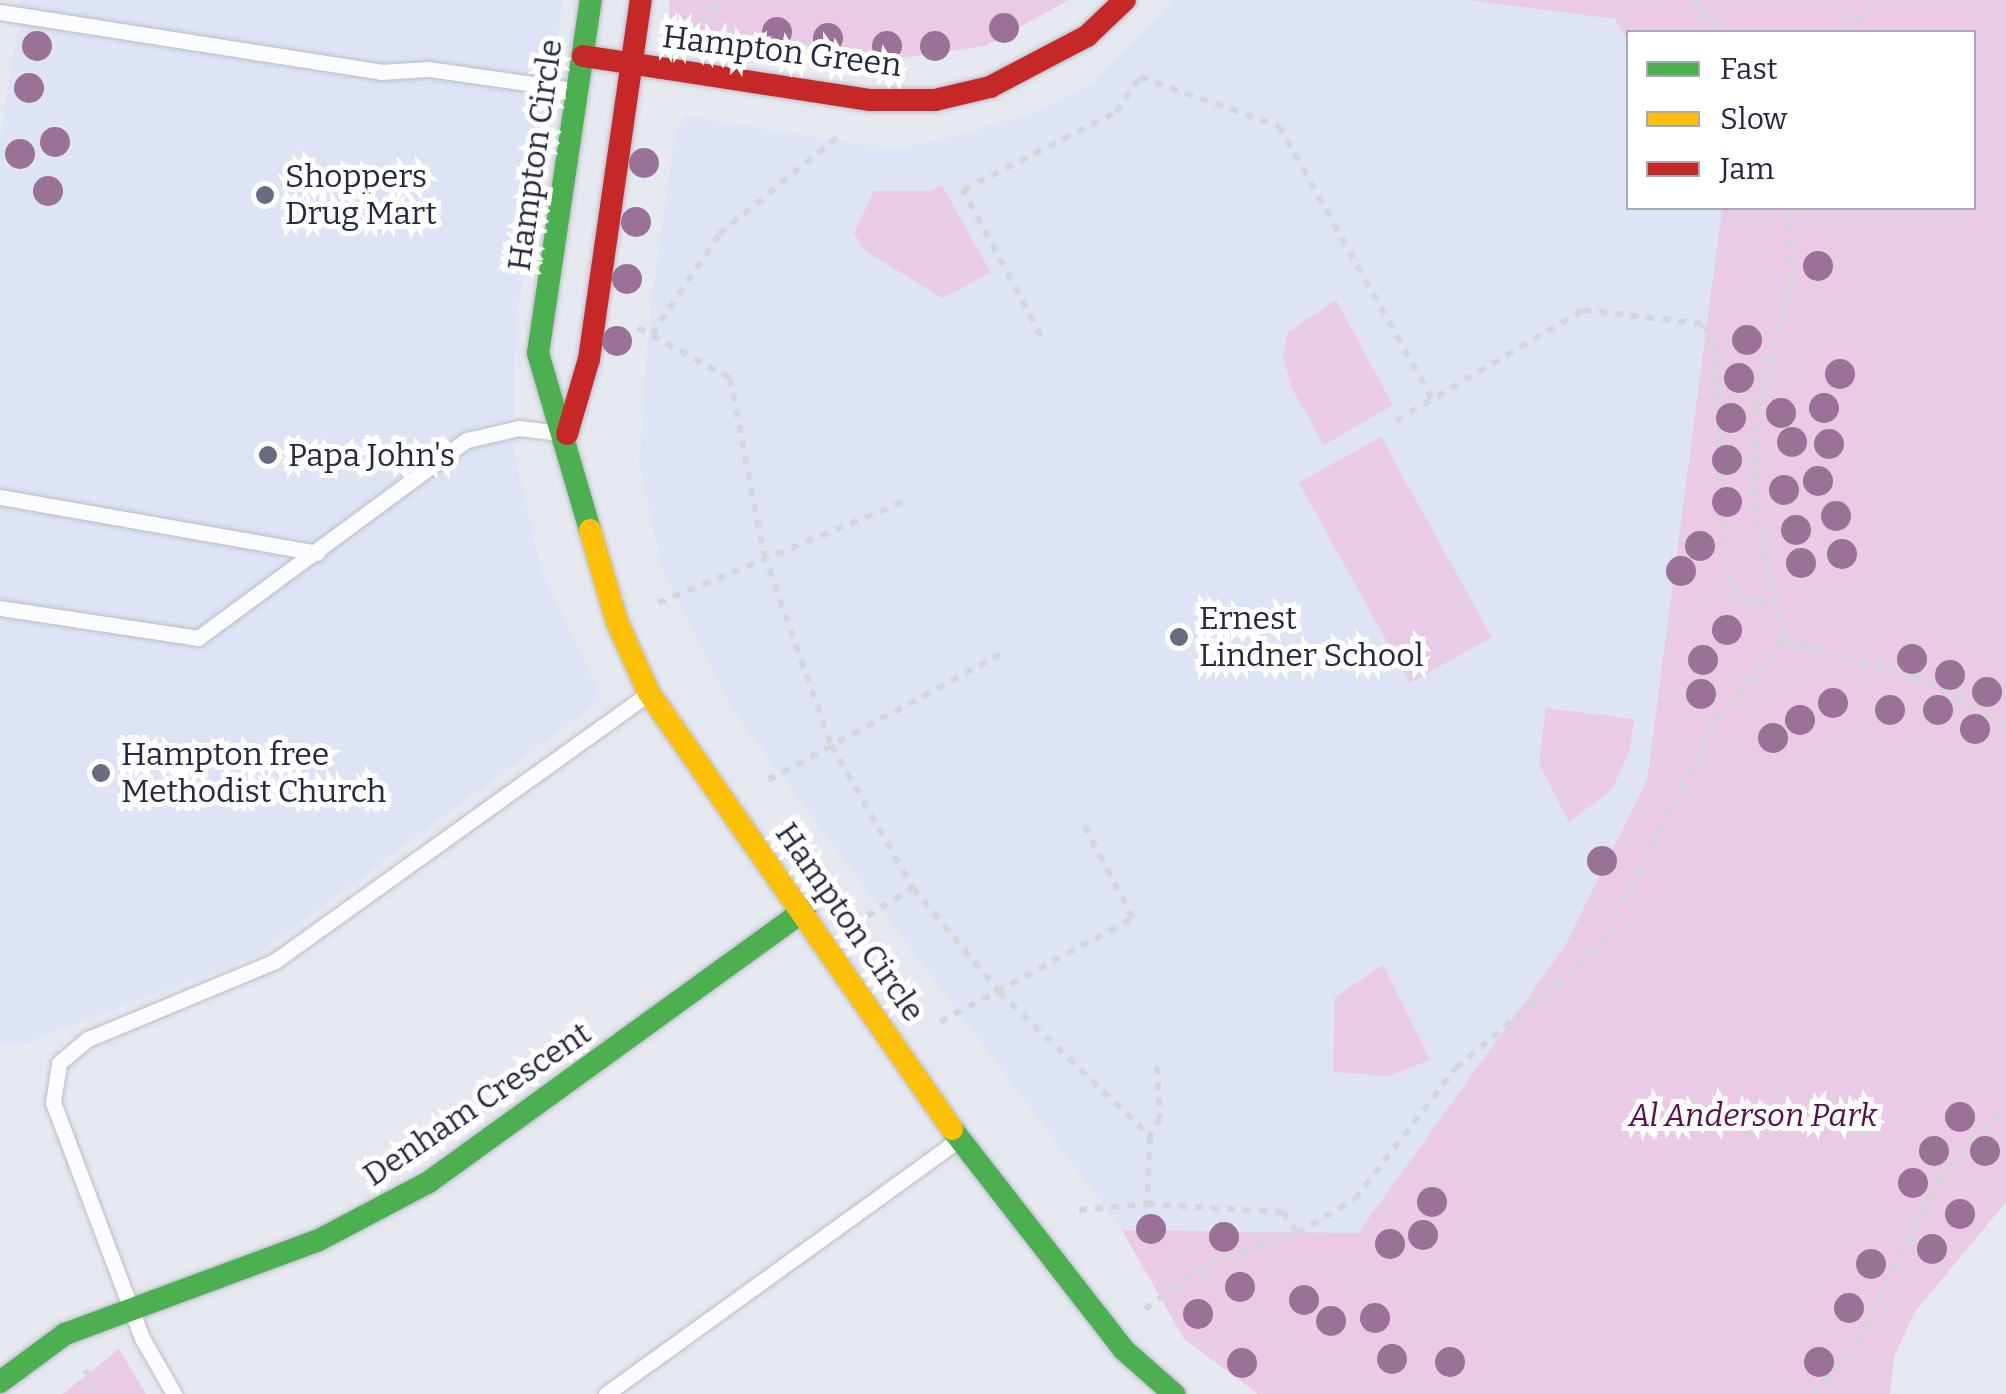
<!DOCTYPE html>
<style>
body{margin:0}
#map{position:relative;width:2006px;height:1394px;overflow:hidden;background:#e7e9f0;font-family:Bitter,serif}
div>[style]{position:absolute}
.built>*{inset:0;background:#dfe3f6}
.green>*{inset:0;background:#e9cbe5;transform-origin:0 0}
.path>*{height:6px;margin-top:-3px;transform-origin:0;background:repeating-linear-gradient(90deg,#d5d6d9 0 8px,transparent 0 16px)}
.roads{filter:drop-shadow(0 0 2px #b9bccb) drop-shadow(0 0 2px #b9bccb)}
.lane>*{height:15px;margin:-7.5px;padding:0 7.5px;transform-origin:7.5px;border-radius:7.5px;background:#fbfcfd}
.fast>*{height:22px;margin:-11px;padding:0 11px;transform-origin:11px;border-radius:11px;background:#4caf50}
.slow>*{height:22px;margin:-11px;padding:0 11px;transform-origin:11px;border-radius:11px;background:#ffc107}
.jam>*{height:22px;margin:-11px;padding:0 11px;transform-origin:11px;border-radius:11px;background:#c62828}
.trees>*{width:30px;height:30px;margin:-15px;border-radius:50%;background:#9a7197}
.dots>*{width:28px;height:28px;translate:-50% -50%;box-sizing:border-box;border:5px solid #fff;border-radius:50%}
span{translate:-50% -50%;white-space:nowrap;text-align:center;line-height:1.15;-webkit-text-stroke:10px #fff;paint-order:stroke}
.street-label{font-size:32px;color:#252941}
.poi-label{font-size:32px;color:#252941}
.left{translate:0 -50%;text-align:left}
.park-label{font-size:32px;color:#5b0f4e;font-style:italic}
.legend{position:absolute;left:1626px;top:30px;width:350px;height:180px;box-sizing:border-box;background:#fff;border:2px solid #a8a9b3;margin:0;padding:12px 18px;list-style:none;font-size:30px;color:#252941}
.legend li{display:flex;align-items:center;gap:20px;height:50px}
.legend b{width:50px;border:2px solid #a8a9b3}
</style>
<div id="map">
<div class="built">
<div style="clip-path:polygon(22px 0,563px 0,515px 329px,513px 447px,541px 569px,602px 699px,255px 956px,15px 1047px,0 1041px,0 139px)"></div>
<div style="clip-path:polygon(1173px 0,1469px 0,1615px 19px,1628px 42px,1628px 208px,1722px 208px,1647px 780px,1565px 946px,1358px 1234px,1122px 1230px,734px 712px,662px 567px,639px 464px,650px 312px,674px 140px,684px 116px,866px 145px,910px 146px,970px 132px,1039px 110px,1097px 80px)"></div>
</div>
<div class="green">
<div style="clip-path:polygon(669px 0,1069px 0,985px 46px,895px 59px,719px 32px,696px 52px,670px 25px)"></div>
<div style="clip-path:polygon(1469px 0,2006px 0,2006px 1202px,1914px 1313px,1894px 1357px,1890px 1394px,1258px 1394px,1184px 1339px,1122px 1230px,1358px 1233px,1565px 946px,1647px 780px,1722px 208px,1974px 208px,1974px 32px,1628px 32px,1628px 42px,1615px 19px)"></div>
<div style="clip-path:polygon(942px 185px,991px 273px,942px 298px,864px 250px,854px 233px,874px 191px,931px 191px)"></div>
<div style="clip-path:polygon(1336px 300px,1393px 405px,1324px 445px,1291px 387px,1283px 356px,1288px 332px)"></div>
<div style="left:1381px;top:437px;width:229px;height:94px;rotate:61deg"></div>
<div style="clip-path:polygon(1546px 708px,1634px 719px,1630px 749px,1612px 789px,1569px 822px,1539px 764px)"></div>
<div style="clip-path:polygon(1383px 965px,1430px 1060px,1388px 1076px,1333px 1072px,1335px 997px)"></div>
<div style="clip-path:polygon(119px 1349px,146px 1394px,63px 1394px,98px 1366px)"></div>
</div>
<div class="path">
<div style="left:1693px;top:0;width:41px;rotate:52deg"></div>
<div style="left:687px;top:31px;width:49px;rotate:-39.2deg"></div>
<div style="left:1843px;top:32px;width:50px;rotate:-40.1deg"></div>
<div style="left:1790px;top:208px;width:70px;rotate:89.2deg"></div>
<div style="left:1791px;top:278px;width:134px;rotate:104.7deg"></div>
<div style="left:1757px;top:408px;width:95px;rotate:92.4deg"></div>
<div style="left:1753px;top:503px;width:140px;rotate:77.6deg"></div>
<div style="left:1783px;top:640px;width:135px;rotate:15.1deg"></div>
<div style="left:1913px;top:675px;width:106px;rotate:28.3deg"></div>
<div style="left:638px;top:328px;width:105px;rotate:28.5deg"></div>
<div style="left:730px;top:378px;width:179px;rotate:79.1deg"></div>
<div style="left:764px;top:554px;width:202px;rotate:70.7deg"></div>
<div style="left:831px;top:745px;width:165px;rotate:60.2deg"></div>
<div style="left:913px;top:888px;width:135px;rotate:50.4deg"></div>
<div style="left:999px;top:992px;width:209px;rotate:43.6deg"></div>
<div style="left:652px;top:335px;width:121px;rotate:-56.4deg"></div>
<div style="left:719px;top:234px;width:155px;rotate:-39.2deg"></div>
<div style="left:1041px;top:336px;width:166px;rotate:-118.1deg"></div>
<div style="left:963px;top:190px;width:172px;rotate:-27deg"></div>
<div style="left:1116px;top:112px;width:42px;rotate:-55.6deg"></div>
<div style="left:1140px;top:77px;width:147px;rotate:19.4deg"></div>
<div style="left:1279px;top:126px;width:314px;rotate:60.7deg"></div>
<div style="left:1396px;top:421px;width:217px;rotate:-30.7deg"></div>
<div style="left:1583px;top:310px;width:122px;rotate:6.6deg"></div>
<div style="left:1704px;top:324px;width:24px;rotate:66deg"></div>
<div style="left:1714px;top:346px;width:230px;rotate:86.8deg"></div>
<div style="left:1727px;top:576px;width:28px;rotate:58deg"></div>
<div style="left:1742px;top:600px;width:29px;rotate:8deg"></div>
<div style="left:658px;top:603px;width:270px;rotate:-22.4deg"></div>
<div style="left:768px;top:780px;width:265px;rotate:-28.4deg"></div>
<div style="left:867px;top:916px;width:54px;rotate:-31.3deg"></div>
<div style="left:940px;top:1022px;width:219px;rotate:-28.3deg"></div>
<div style="left:1133px;top:918px;width:105px;rotate:-117.8deg"></div>
<div style="left:1157px;top:1066px;width:52px;rotate:86.7deg"></div>
<div style="left:1160px;top:1118px;width:21px;rotate:119deg"></div>
<div style="left:1150px;top:1136px;width:68px;rotate:92.5deg"></div>
<div style="left:1147px;top:1204px;width:136px;rotate:3.4deg"></div>
<div style="left:1283px;top:1212px;width:25px;rotate:56deg"></div>
<div style="left:1079px;top:1210px;width:68px;rotate:-5deg"></div>
<div style="left:1145px;top:1309px;width:80px;rotate:-35.3deg"></div>
<div style="left:1210px;top:1263px;width:92px;rotate:-19deg"></div>
<div style="left:1297px;top:1233px;width:67px;rotate:-30.4deg"></div>
<div style="left:1355px;top:1199px;width:165px;rotate:-52.4deg"></div>
<div style="left:1456px;top:1068px;width:189px;rotate:-40.1deg"></div>
<div style="left:1601px;top:946px;width:254px;rotate:-63.1deg"></div>
<div style="left:1716px;top:719px;width:104px;rotate:-49.7deg"></div>
<div style="left:85px;top:1370px;width:28px;rotate:60deg"></div>
<div style="left:1813px;top:1394px;width:67px;rotate:-49.2deg"></div>
<div style="left:1857px;top:1343px;width:183px;rotate:-63.4deg"></div>
<div style="left:1939px;top:1179px;width:50px;rotate:-51.5deg"></div>
<div style="left:1970px;top:1140px;width:46px;rotate:-38.9deg"></div>
</div>
<div class="roads">
<div class="lane">
<div style="left:0;top:12px;width:386px;rotate:8.9deg"></div>
<div style="left:381px;top:72px;width:47px;rotate:-3.7deg"></div>
<div style="left:428px;top:69px;width:149px;rotate:8.1deg"></div>
<div style="left:0;top:497px;width:322px;rotate:10deg"></div>
<div style="left:0;top:608px;width:200px;rotate:8.6deg"></div>
<div style="left:198px;top:638px;width:334px;rotate:-36.4deg"></div>
<div style="left:467px;top:440px;width:53px;rotate:-13deg"></div>
<div style="left:519px;top:428px;width:39px;rotate:7deg"></div>
<div style="left:174px;top:1394px;width:64px;rotate:-119.7deg"></div>
<div style="left:142px;top:1338px;width:252px;rotate:-110.7deg"></div>
<div style="left:53px;top:1102px;width:39px;rotate:-81deg"></div>
<div style="left:59px;top:1063px;width:38px;rotate:-40deg"></div>
<div style="left:88px;top:1039px;width:203px;rotate:-22.6deg"></div>
<div style="left:275px;top:961px;width:459px;rotate:-35.6deg"></div>
<div style="left:606px;top:1394px;width:431px;rotate:-35.8deg"></div>
</div>
<div class="fast">
<div style="left:590px;top:530px;width:184px;rotate:-106.4deg"></div>
<div style="left:538px;top:353px;width:357px;rotate:-81.5deg"></div>
<div style="left:952px;top:1129px;width:280px;rotate:52.1deg"></div>
<div style="left:1124px;top:1350px;width:67px;rotate:41.3deg"></div>
<div style="left:0;top:1382px;width:81px;rotate:-36.4deg"></div>
<div style="left:65px;top:1334px;width:271px;rotate:-20.3deg"></div>
<div style="left:319px;top:1240px;width:124px;rotate:-27.8deg"></div>
<div style="left:429px;top:1182px;width:464px;rotate:-35.9deg"></div>
</div>
<div class="slow">
<div style="left:590px;top:530px;width:96px;rotate:73.6deg"></div>
<div style="left:617px;top:622px;width:78px;rotate:65.7deg"></div>
<div style="left:649px;top:693px;width:531px;rotate:55.2deg"></div>
</div>
<div class="jam">
<div style="left:583px;top:56px;width:291px;rotate:8.7deg"></div>
<div style="left:871px;top:100px;width:64px"></div>
<div style="left:935px;top:100px;width:57px;rotate:-13.3deg"></div>
<div style="left:990px;top:87px;width:110px;rotate:-27.7deg"></div>
<div style="left:1087px;top:36px;width:52px;rotate:-43.5deg"></div>
<div style="left:567px;top:434px;width:78px;rotate:-73.7deg"></div>
<div style="left:589px;top:359px;width:363px;rotate:-81.8deg"></div>
</div>
</div>
<div class="trees">
<div style="left:1004px;top:28px"></div>
<div style="left:777px;top:32px"></div>
<div style="left:828px;top:38px"></div>
<div style="left:37px;top:46px"></div>
<div style="left:887px;top:46px"></div>
<div style="left:935px;top:46px"></div>
<div style="left:29px;top:88px"></div>
<div style="left:55px;top:142px"></div>
<div style="left:20px;top:154px"></div>
<div style="left:644px;top:163px"></div>
<div style="left:48px;top:191px"></div>
<div style="left:636px;top:222px"></div>
<div style="left:1818px;top:266px"></div>
<div style="left:627px;top:279px"></div>
<div style="left:1747px;top:340px"></div>
<div style="left:617px;top:341px"></div>
<div style="left:1840px;top:374px"></div>
<div style="left:1739px;top:378px"></div>
<div style="left:1824px;top:408px"></div>
<div style="left:1781px;top:413px"></div>
<div style="left:1731px;top:418px"></div>
<div style="left:1792px;top:442px"></div>
<div style="left:1829px;top:444px"></div>
<div style="left:1727px;top:460px"></div>
<div style="left:1818px;top:481px"></div>
<div style="left:1784px;top:490px"></div>
<div style="left:1727px;top:502px"></div>
<div style="left:1836px;top:516px"></div>
<div style="left:1796px;top:530px"></div>
<div style="left:1700px;top:546px"></div>
<div style="left:1842px;top:554px"></div>
<div style="left:1801px;top:563px"></div>
<div style="left:1681px;top:571px"></div>
<div style="left:1727px;top:630px"></div>
<div style="left:1912px;top:659px"></div>
<div style="left:1703px;top:660px"></div>
<div style="left:1950px;top:675px"></div>
<div style="left:1987px;top:692px"></div>
<div style="left:1701px;top:694px"></div>
<div style="left:1833px;top:703px"></div>
<div style="left:1890px;top:710px"></div>
<div style="left:1938px;top:710px"></div>
<div style="left:1800px;top:720px"></div>
<div style="left:1975px;top:729px"></div>
<div style="left:1773px;top:738px"></div>
<div style="left:1602px;top:861px"></div>
<div style="left:1960px;top:1117px"></div>
<div style="left:1934px;top:1151px"></div>
<div style="left:1985px;top:1151px"></div>
<div style="left:1913px;top:1183px"></div>
<div style="left:1432px;top:1202px"></div>
<div style="left:1960px;top:1214px"></div>
<div style="left:1151px;top:1229px"></div>
<div style="left:1423px;top:1235px"></div>
<div style="left:1224px;top:1237px"></div>
<div style="left:1390px;top:1244px"></div>
<div style="left:1932px;top:1249px"></div>
<div style="left:1871px;top:1264px"></div>
<div style="left:1240px;top:1287px"></div>
<div style="left:1304px;top:1300px"></div>
<div style="left:1849px;top:1308px"></div>
<div style="left:1198px;top:1314px"></div>
<div style="left:1375px;top:1318px"></div>
<div style="left:1331px;top:1321px"></div>
<div style="left:1392px;top:1359px"></div>
<div style="left:1450px;top:1362px"></div>
<div style="left:1819px;top:1362px"></div>
<div style="left:1242px;top:1363px"></div>
</div>
<div class="dots">
<div style="left:265px;top:195px;background:#696c7e"></div>
<div style="left:268px;top:455px;background:#696c7e"></div>
<div style="left:1179px;top:637px;background:#696c7e"></div>
<div style="left:101px;top:773px;background:#696c7e"></div>
</div>
<div class="street-label">
<span style="left:782px;top:51px;rotate:7deg">Hampton Green</span>
<span style="left:535px;top:155px;rotate:-82deg">Hampton Circle</span>
<span style="left:850px;top:922px;rotate:55deg">Hampton Circle</span>
<span style="left:477px;top:1104px;rotate:-34deg">Denham Crescent</span>
</div>
<div class="poi-label">
<span class="left" style="left:285px;top:195px">Shoppers<br>Drug Mart</span>
<span class="left" style="left:288px;top:455px">Papa John's</span>
<span class="left" style="left:1199px;top:637px">Ernest<br>Lindner School</span>
<span class="left" style="left:121px;top:773px">Hampton free<br>Methodist Church</span>
</div>
<div class="park-label">
<span style="left:1753px;top:1115px">Al Anderson Park</span>
</div>
<ul class="legend">
<li><b style="height:12px;background:#4caf50"></b>Fast</li>
<li><b style="height:12px;background:#ffc107"></b>Slow</li>
<li><b style="height:12px;background:#c62828"></b>Jam</li>
</ul>
</div>
